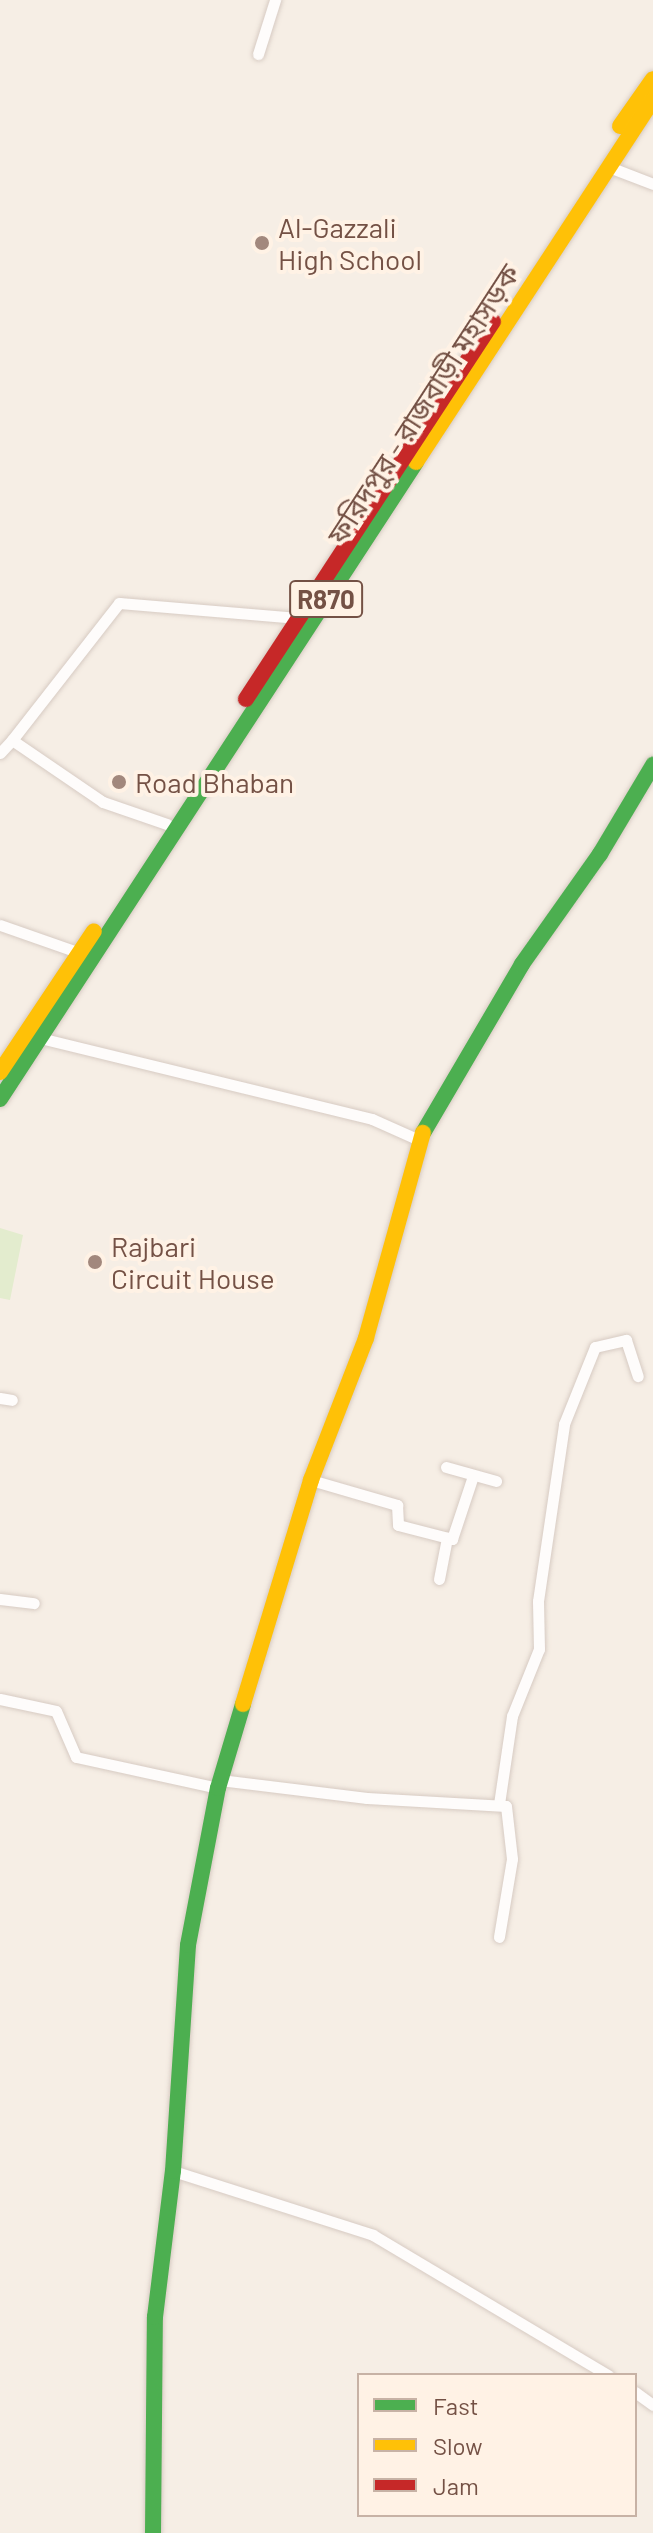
<!DOCTYPE html>
<meta charset="utf-8">
<style>
body{margin:0}
#map{position:relative;width:653px;height:2533px;overflow:hidden;background:#f6eee5;font-family:Barlow,"Noto Sans Bengali",sans-serif}
div>[style]{position:absolute}
.green>*{inset:0;background:#e3ecce}
.roads{filter:drop-shadow(0 0 2px #d7cbc3) drop-shadow(0 0 2px #d7cbc3)}
.street>*{height:11px;margin:-5.5px;padding:0 5.5px;transform-origin:5.5px;border-radius:5.5px;background:#fefcfb}
.fast>*{height:16px;margin:-8px;padding:0 8px;transform-origin:8px;border-radius:8px;background:#4caf50}
.slow>*{height:16px;margin:-8px;padding:0 8px;transform-origin:8px;border-radius:8px;background:#ffc107}
.jam>*{height:16px;margin:-8px;padding:0 8px;transform-origin:8px;border-radius:8px;background:#c62828}
.dots>*{width:22px;height:22px;translate:-50% -50%;box-sizing:border-box;border:4px solid #fff2e5;border-radius:50%}
span{translate:-50% -50%;white-space:nowrap;text-align:center;line-height:1.15;-webkit-text-stroke:8px #fff2e5;paint-order:stroke}
.shield-label span{padding:2px 6px;background:#fff2e5;border:2px solid;border-radius:6px;-webkit-text-stroke-width:0}
.shield-label{font-size:26px;color:#745145;font-weight:700}
.poi-label{font-size:28px;color:#745145}
.left{translate:0 -50%;text-align:left}
.street-label{font-size:28px;color:#745145}
.legend{position:absolute;left:357px;top:2373px;width:280px;height:144px;box-sizing:border-box;background:#fff2e5;border:2px solid #c7b2a5;margin:0;padding:10px 14px;list-style:none;font-size:24px;color:#745145}
.legend li{display:flex;align-items:center;gap:16px;height:40px}
.legend b{width:40px;border:2px solid #c7b2a5}
</style>
<div id="map">
<div class="green">
<div style="clip-path:polygon(0 1228px,23px 1235px,10px 1300px,0 1298px)"></div>
</div>
<div class="roads">
<div class="street">
<div style="left:258px;top:54px;width:57px;rotate:-72.5deg"></div>
<div style="left:609px;top:167px;width:47px;rotate:21.1deg"></div>
<div style="left:12px;top:740px;width:174px;rotate:-52deg"></div>
<div style="left:119px;top:603px;width:180px;rotate:4.8deg"></div>
<div style="left:0;top:753px;width:18px;rotate:-47deg"></div>
<div style="left:12px;top:740px;width:110px;rotate:34.3deg"></div>
<div style="left:103px;top:802px;width:68px;rotate:19deg"></div>
<div style="left:0;top:925px;width:85px;rotate:19.3deg"></div>
<div style="left:40px;top:1038px;width:342px;rotate:13.7deg"></div>
<div style="left:372px;top:1119px;width:51px;rotate:24.1deg"></div>
<div style="left:0;top:1398px;width:12px;rotate:9deg"></div>
<div style="left:446px;top:1467px;width:52px;rotate:15.6deg"></div>
<div style="left:311px;top:1480px;width:90px;rotate:16.2deg"></div>
<div style="left:397px;top:1505px;width:20px;rotate:87deg"></div>
<div style="left:398px;top:1525px;width:56px;rotate:14.5deg"></div>
<div style="left:452px;top:1539px;width:66px;rotate:-71.6deg"></div>
<div style="left:439px;top:1579px;width:42px;rotate:-79deg"></div>
<div style="left:0;top:1599px;width:34px;rotate:7deg"></div>
<div style="left:0;top:1699px;width:57px;rotate:12.1deg"></div>
<div style="left:56px;top:1711px;width:50px;rotate:66.5deg"></div>
<div style="left:76px;top:1757px;width:145px;rotate:12.3deg"></div>
<div style="left:220px;top:1780px;width:148px;rotate:7deg"></div>
<div style="left:367px;top:1798px;width:139px;rotate:3.3deg"></div>
<div style="left:506px;top:1806px;width:53px;rotate:83.5deg"></div>
<div style="left:512px;top:1859px;width:79px;rotate:99.5deg"></div>
<div style="left:499px;top:1804px;width:89px;rotate:-81.6deg"></div>
<div style="left:512px;top:1716px;width:72px;rotate:-68.1deg"></div>
<div style="left:539px;top:1649px;width:48px;rotate:-91.2deg"></div>
<div style="left:538px;top:1601px;width:179px;rotate:-81.6deg"></div>
<div style="left:564px;top:1424px;width:83px;rotate:-68.1deg"></div>
<div style="left:595px;top:1347px;width:32px;rotate:-13deg"></div>
<div style="left:626px;top:1340px;width:38px;rotate:72deg"></div>
<div style="left:173px;top:2171px;width:210px;rotate:17.7deg"></div>
<div style="left:373px;top:2235px;width:274px;rotate:30.8deg"></div>
<div style="left:635px;top:2392px;width:22px;rotate:36deg"></div>
</div>
<div class="fast">
<div style="left:0;top:1099px;width:761px;rotate:-56.85deg"></div>
<div style="left:423px;top:1133px;width:196px;rotate:-59.6deg"></div>
<div style="left:522px;top:964px;width:135px;rotate:-54.7deg"></div>
<div style="left:600px;top:854px;width:104px;rotate:-59.2deg"></div>
<div style="left:153px;top:2533px;width:216px;rotate:-89.5deg"></div>
<div style="left:155px;top:2317px;width:147px;rotate:-83deg"></div>
<div style="left:173px;top:2171px;width:226px;rotate:-86.2deg"></div>
<div style="left:188px;top:1945px;width:160px;rotate:-79.2deg"></div>
<div style="left:218px;top:1788px;width:88px;rotate:-73.4deg"></div>
</div>
<div class="slow">
<div style="left:620px;top:126px;width:57px;rotate:-54.9deg"></div>
<div style="left:416px;top:462px;width:433px;rotate:-56.8deg"></div>
<div style="left:0;top:1072px;width:169px;rotate:-56.3deg"></div>
<div style="left:243px;top:1704px;width:234px;rotate:-73.1deg"></div>
<div style="left:311px;top:1480px;width:152px;rotate:-68.8deg"></div>
<div style="left:366px;top:1338px;width:213px;rotate:-74.5deg"></div>
</div>
<div class="jam">
<div style="left:246px;top:699px;width:451px;rotate:-56.8deg"></div>
</div>
</div>
<div class="dots">
<div style="left:262px;top:243px;background:#a2887d"></div>
<div style="left:119px;top:782px;background:#a2887d"></div>
<div style="left:95px;top:1262px;background:#a2887d"></div>
</div>
<div class="shield-label">
<span style="left:326px;top:599px">R870</span>
</div>
<div class="poi-label">
<span class="left" style="left:278px;top:243px">Al-Gazzali<br>High School</span>
<span class="left" style="left:135px;top:782px">Road Bhaban</span>
<span class="left" style="left:111px;top:1262px">Rajbari<br>Circuit House</span>
</div>
<div class="street-label">
<span style="left:423px;top:404px;rotate:-57deg">ফরিদপুর - রাজবাড়ী মহাসড়ক</span>
</div>
<ul class="legend">
<li><b style="height:10px;background:#4caf50"></b>Fast</li>
<li><b style="height:10px;background:#ffc107"></b>Slow</li>
<li><b style="height:10px;background:#c62828"></b>Jam</li>
</ul>
</div>
